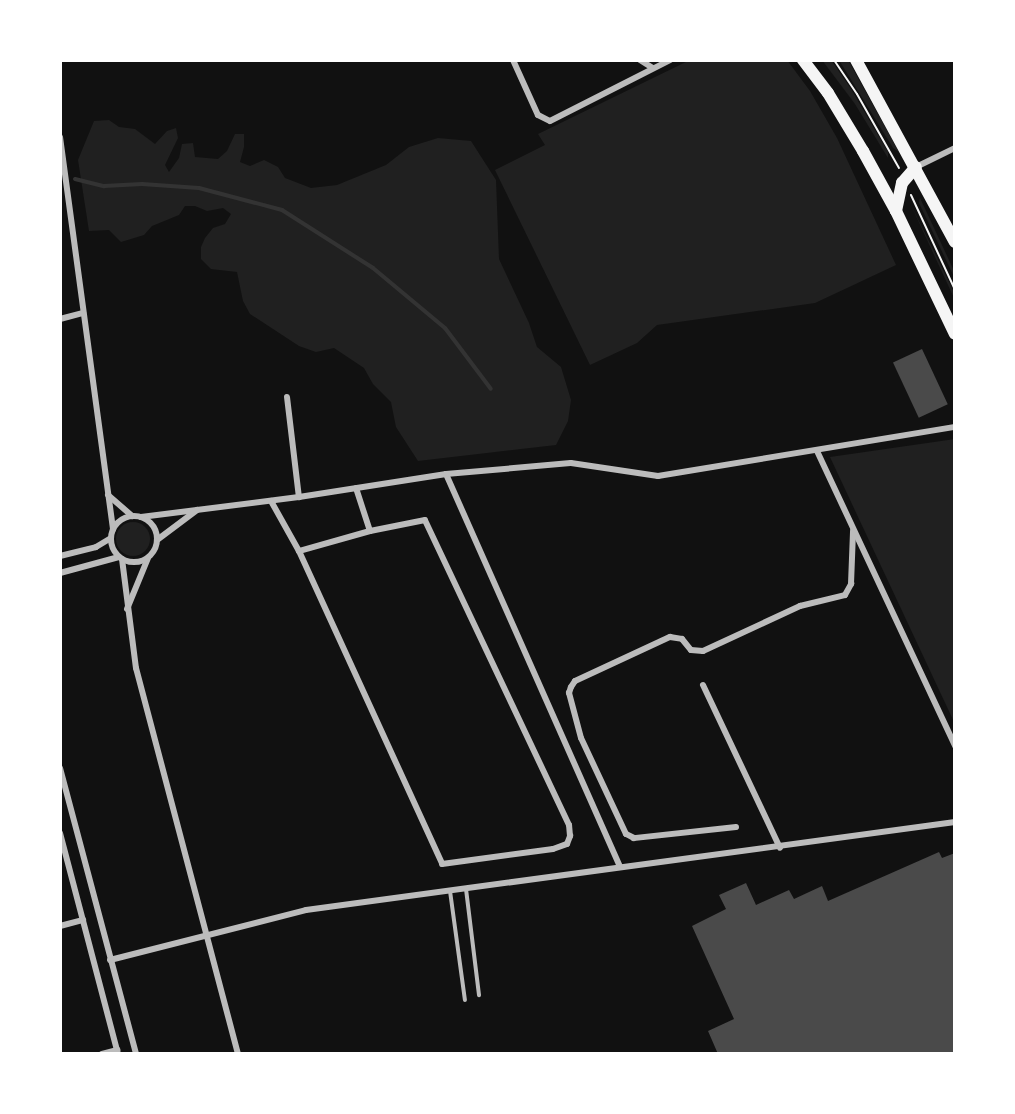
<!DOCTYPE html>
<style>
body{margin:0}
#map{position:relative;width:1015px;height:1114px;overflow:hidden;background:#111;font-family:"Asap Condensed",sans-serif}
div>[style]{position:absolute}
.green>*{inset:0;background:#202020}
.round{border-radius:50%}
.stream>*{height:4px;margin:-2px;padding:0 2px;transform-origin:2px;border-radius:2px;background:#333}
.building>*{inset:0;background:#4a4a4a;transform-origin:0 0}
.path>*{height:2px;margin:-1px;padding:0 1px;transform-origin:1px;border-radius:1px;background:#f5f5f5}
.service>*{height:4px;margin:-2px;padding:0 2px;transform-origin:2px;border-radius:2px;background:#bcbcbc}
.minor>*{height:6px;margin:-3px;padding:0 3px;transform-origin:3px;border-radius:3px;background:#bcbcbc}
.minor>.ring{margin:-3px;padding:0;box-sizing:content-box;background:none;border:6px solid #bcbcbc;border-radius:50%}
.primary>*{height:12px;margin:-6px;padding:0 6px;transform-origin:6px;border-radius:6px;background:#f5f5f5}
span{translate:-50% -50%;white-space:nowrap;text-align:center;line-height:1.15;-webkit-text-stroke:4.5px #fff;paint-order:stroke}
.frame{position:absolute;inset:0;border:62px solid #fff;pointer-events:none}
</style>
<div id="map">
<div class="green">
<div style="clip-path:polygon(690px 60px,787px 60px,810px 91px,837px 138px,896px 265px,815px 303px,657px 325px,637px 343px,590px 365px,495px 170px,545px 145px,538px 134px)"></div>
<div style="clip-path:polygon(822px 60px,831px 60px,851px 89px,888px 152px,888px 158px,855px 104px)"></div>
<div style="clip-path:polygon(839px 60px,848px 60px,899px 152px,893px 148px)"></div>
<div style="clip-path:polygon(109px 120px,119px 127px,135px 129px,155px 144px,167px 131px,176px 128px,178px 138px,165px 165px,169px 172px,179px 158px,182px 144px,193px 143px,195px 157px,218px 159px,227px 151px,235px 134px,244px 134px,244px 147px,240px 162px,250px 166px,264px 160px,278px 167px,285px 178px,311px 188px,337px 185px,386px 165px,409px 147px,438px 138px,471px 141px,496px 180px,499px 259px,529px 323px,537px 347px,561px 367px,571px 400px,568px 421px,556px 445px,418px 461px,396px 427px,391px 402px,373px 384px,364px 368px,334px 348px,316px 352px,299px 346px,250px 314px,243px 301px,237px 272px,211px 269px,201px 259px,201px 247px,205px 238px,213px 228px,225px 224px,231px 214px,223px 208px,207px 211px,195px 206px,185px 206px,179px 215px,152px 226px,144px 235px,121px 242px,109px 230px,89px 231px,78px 160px,94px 121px)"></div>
<div style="clip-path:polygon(920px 198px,955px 273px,955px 279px,919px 203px)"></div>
<div style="clip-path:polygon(910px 203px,955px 294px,955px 300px)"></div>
<div style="clip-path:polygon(955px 439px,955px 724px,830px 457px)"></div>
<div class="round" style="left:116px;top:522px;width:34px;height:34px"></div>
</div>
<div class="stream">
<div style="left:75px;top:179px;width:30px;rotate:14deg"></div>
<div style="left:104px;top:186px;width:38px;rotate:-3deg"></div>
<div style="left:142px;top:184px;width:57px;rotate:4deg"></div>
<div style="left:199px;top:188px;width:86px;rotate:14.8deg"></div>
<div style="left:282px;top:210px;width:108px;rotate:32.5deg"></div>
<div style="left:373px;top:268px;width:94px;rotate:39.8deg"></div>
<div style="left:445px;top:328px;width:76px;rotate:53deg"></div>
</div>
<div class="building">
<div style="left:922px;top:349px;width:61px;height:32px;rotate:65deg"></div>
<div style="clip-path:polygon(939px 852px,942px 858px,955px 853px,955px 1054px,718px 1054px,708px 1031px,734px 1019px,692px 926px,726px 909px,719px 895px,746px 883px,756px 905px,789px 890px,794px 899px,822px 886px,828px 901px)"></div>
</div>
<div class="path">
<div style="left:834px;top:60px;width:41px;rotate:55.9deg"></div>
<div style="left:857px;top:94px;width:85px;rotate:60.4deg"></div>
<div style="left:911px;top:195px;width:105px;rotate:65.1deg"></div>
</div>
<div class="service">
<div style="left:466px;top:889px;width:107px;rotate:83deg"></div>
<div style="left:450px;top:891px;width:110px;rotate:82.2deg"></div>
</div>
<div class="minor">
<div style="left:513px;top:60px;width:60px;rotate:65.6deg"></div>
<div style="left:538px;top:115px;width:13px;rotate:27deg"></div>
<div style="left:550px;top:121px;width:135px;rotate:-26.9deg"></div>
<div style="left:640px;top:60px;width:15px;rotate:32deg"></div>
<div style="left:60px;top:137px;width:396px;rotate:82.3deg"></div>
<div style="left:916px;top:167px;width:43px;rotate:-26deg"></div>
<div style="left:60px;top:319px;width:24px;rotate:-15deg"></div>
<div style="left:287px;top:397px;width:101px;rotate:83.2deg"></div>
<div style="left:817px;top:451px;width:326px;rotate:64.9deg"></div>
<div style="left:446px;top:474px;width:429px;rotate:66.1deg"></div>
<div style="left:356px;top:488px;width:45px;rotate:72deg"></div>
<div style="left:108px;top:495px;width:32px;rotate:41deg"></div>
<div style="left:271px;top:501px;width:57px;rotate:60.8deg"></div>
<div style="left:299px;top:551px;width:344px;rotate:65.4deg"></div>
<div style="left:442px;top:864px;width:112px;rotate:-7.7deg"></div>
<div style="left:553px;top:849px;width:15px;rotate:-20deg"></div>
<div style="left:567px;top:844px;width:9px;rotate:-69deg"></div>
<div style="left:570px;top:836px;width:11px;rotate:-95deg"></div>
<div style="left:569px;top:825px;width:337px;rotate:-115.3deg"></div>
<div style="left:425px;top:520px;width:56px;rotate:168.7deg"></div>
<div style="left:370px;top:531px;width:74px;rotate:164.3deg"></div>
<div class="ring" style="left:111px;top:516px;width:40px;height:40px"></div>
<div style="left:141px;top:517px;width:159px;rotate:-7.2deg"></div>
<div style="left:299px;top:497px;width:149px;rotate:-8.9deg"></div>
<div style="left:446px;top:474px;width:125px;rotate:-5deg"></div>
<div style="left:571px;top:463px;width:88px;rotate:8.5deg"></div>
<div style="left:658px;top:476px;width:301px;rotate:-9.4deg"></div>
<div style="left:157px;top:540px;width:50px;rotate:-36.9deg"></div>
<div style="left:60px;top:556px;width:37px;rotate:-14deg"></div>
<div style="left:96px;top:547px;width:17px;rotate:-31deg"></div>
<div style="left:122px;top:559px;width:110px;rotate:82.7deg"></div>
<div style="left:136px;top:668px;width:399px;rotate:75.2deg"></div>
<div style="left:60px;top:573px;width:61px;rotate:-15.2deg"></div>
<div style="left:127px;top:609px;width:55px;rotate:-67.6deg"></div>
<div style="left:703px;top:685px;width:180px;rotate:64.7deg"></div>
<div style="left:60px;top:768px;width:296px;rotate:75.1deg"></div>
<div style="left:736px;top:827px;width:103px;rotate:173.8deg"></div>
<div style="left:634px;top:838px;width:9px;rotate:-153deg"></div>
<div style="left:626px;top:834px;width:106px;rotate:-115.1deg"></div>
<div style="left:581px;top:738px;width:47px;rotate:-104.9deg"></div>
<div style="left:569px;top:693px;width:6px;rotate:-72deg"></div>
<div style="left:571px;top:687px;width:7px;rotate:-56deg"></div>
<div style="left:575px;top:681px;width:105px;rotate:-24.9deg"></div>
<div style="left:670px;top:637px;width:12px;rotate:9deg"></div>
<div style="left:682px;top:639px;width:14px;rotate:51deg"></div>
<div style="left:691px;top:650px;width:12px;rotate:5deg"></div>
<div style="left:703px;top:651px;width:107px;rotate:-24.9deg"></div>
<div style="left:800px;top:606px;width:46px;rotate:-13.7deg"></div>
<div style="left:845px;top:595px;width:13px;rotate:-61deg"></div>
<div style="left:851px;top:584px;width:53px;rotate:-87.8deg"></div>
<div style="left:60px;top:833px;width:228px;rotate:75.3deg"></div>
<div style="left:60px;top:926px;width:24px;rotate:-15deg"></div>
<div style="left:110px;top:960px;width:202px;rotate:-14.3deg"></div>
<div style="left:306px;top:910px;width:655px;rotate:-7.72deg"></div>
<div style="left:102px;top:1054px;width:16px;rotate:-15deg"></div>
</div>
<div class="primary">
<div style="left:803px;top:60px;width:41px;rotate:52.9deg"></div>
<div style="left:828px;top:93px;width:68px;rotate:58.9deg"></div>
<div style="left:863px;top:151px;width:68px;rotate:61.2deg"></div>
<div style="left:896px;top:211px;width:136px;rotate:64.4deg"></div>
<div style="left:856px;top:60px;width:207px;rotate:61.5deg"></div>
<div style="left:896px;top:211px;width:29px;rotate:-78deg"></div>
<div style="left:902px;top:183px;width:21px;rotate:-49deg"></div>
</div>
<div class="frame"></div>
</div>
